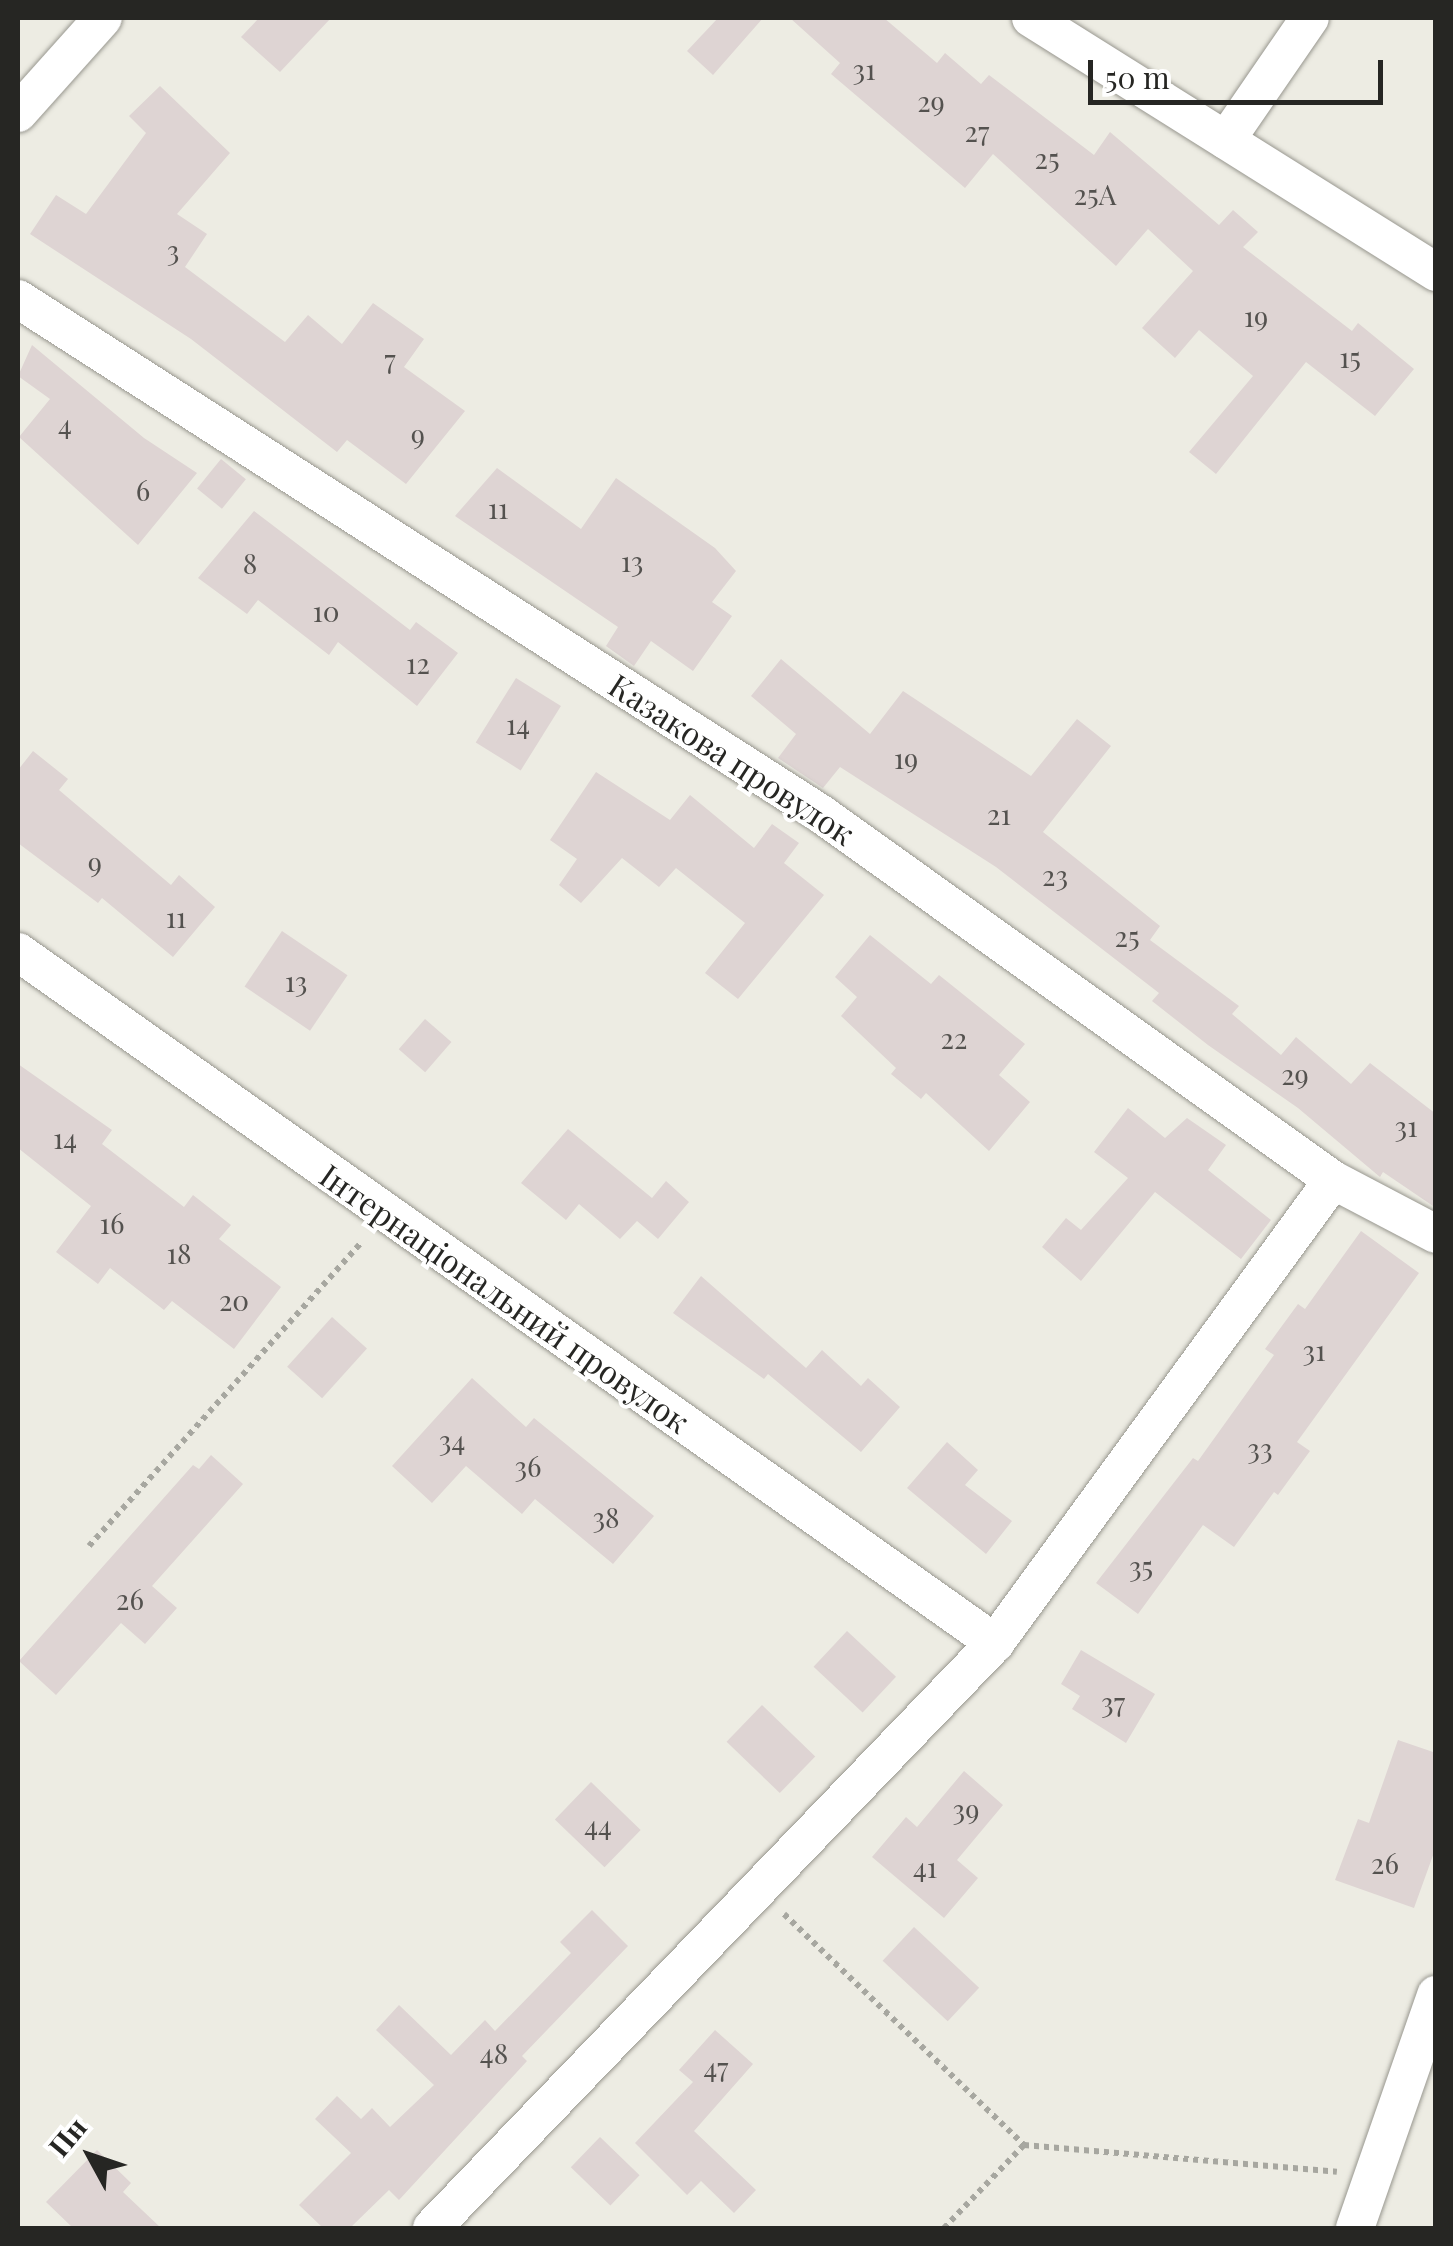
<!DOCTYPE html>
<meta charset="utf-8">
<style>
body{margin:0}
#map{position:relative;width:1453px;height:2246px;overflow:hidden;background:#edece3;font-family:"Playfair Display",serif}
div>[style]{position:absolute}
.building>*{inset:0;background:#ded4d3;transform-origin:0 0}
.path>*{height:6px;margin-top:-3px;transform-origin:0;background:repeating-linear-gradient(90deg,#a7a7a0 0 5px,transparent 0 10px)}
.roads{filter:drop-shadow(0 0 2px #98978f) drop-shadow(0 0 2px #98978f)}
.minor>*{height:38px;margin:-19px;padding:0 19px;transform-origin:19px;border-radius:19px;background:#fff}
span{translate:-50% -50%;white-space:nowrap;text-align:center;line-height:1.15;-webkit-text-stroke:8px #fff;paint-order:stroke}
.number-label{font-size:28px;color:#54524f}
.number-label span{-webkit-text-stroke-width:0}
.street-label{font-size:32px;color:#262623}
.frame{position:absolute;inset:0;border:20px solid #262623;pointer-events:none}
.north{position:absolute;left:40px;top:2106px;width:100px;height:100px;-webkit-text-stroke:8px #fff;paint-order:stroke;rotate:310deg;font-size:28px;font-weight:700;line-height:40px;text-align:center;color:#262623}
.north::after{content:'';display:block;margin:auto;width:35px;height:45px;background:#262623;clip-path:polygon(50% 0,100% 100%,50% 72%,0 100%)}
.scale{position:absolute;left:1088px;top:60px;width:295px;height:45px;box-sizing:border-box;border:5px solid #262623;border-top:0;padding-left:12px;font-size:30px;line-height:35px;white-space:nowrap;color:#262623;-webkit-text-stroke:8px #fff;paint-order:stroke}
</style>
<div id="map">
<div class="building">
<div style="clip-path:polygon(259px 18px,331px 18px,280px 72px,241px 37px)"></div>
<div style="clip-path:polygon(718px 18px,763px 18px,713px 75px,687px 51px)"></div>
<div style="clip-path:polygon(790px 18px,884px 18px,937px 63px,945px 53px,981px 84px,989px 75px,1094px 155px,1110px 132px,1219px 225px,1233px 210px,1258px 232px,1243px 247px,1352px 331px,1358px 323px,1414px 369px,1375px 416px,1306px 362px,1216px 474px,1189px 452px,1253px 376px,1199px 330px,1175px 358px,1142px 328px,1193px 271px,1148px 229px,1116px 266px,993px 154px,965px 188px,831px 74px,840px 63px)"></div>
<div style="clip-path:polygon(160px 86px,230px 153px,177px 214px,207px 234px,185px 267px,285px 342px,308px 315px,342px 344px,373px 303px,424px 339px,404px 367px,465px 411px,406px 484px,347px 440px,337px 452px,191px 339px,30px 234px,56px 195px,86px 214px,146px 133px,129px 116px)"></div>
<div style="clip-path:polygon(32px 345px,144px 438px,197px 473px,138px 545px,19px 437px,50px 399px,18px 376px)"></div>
<div style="left:221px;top:459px;width:32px;height:38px;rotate:39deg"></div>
<div style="clip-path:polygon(497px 468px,581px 529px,616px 478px,715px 548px,736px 571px,712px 602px,732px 616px,693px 671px,651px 641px,634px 666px,606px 646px,618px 627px,455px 516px)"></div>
<div style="clip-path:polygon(254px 511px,410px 630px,416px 622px,458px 653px,417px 706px,338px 642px,329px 655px,258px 600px,247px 614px,198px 578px)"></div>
<div style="clip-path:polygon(781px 659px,870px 734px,903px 691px,1031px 776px,1077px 719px,1111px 746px,1043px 832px,1160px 926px,1150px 940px,1239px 1006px,1232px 1014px,1281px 1055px,1296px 1037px,1351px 1084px,1370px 1063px,1436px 1114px,1436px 1208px,1383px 1172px,1380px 1177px,1298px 1108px,1208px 1045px,1152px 1001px,1159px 993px,996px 867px,840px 767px,823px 788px,778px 758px,796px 734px,751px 696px)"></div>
<div style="left:516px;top:678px;width:53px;height:76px;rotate:32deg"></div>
<div style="clip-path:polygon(33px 751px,68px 779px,59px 790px,171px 885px,179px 875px,215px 907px,173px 957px,102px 898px,98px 903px,18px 843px,18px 770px)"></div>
<div style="clip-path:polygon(596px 772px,670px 820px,690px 795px,754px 848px,772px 824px,799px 843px,784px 863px,824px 895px,738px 999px,705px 973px,745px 923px,676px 868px,659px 887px,622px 858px,581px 903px,559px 885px,577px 859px,550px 840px)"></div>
<div style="left:282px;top:931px;width:79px;height:67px;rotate:34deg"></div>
<div style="clip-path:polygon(870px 935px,931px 984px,939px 975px,1025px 1044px,999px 1075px,1030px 1102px,989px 1151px,926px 1093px,921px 1099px,891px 1074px,896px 1068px,841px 1016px,857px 997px,835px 977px)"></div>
<div style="left:425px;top:1019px;width:35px;height:40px;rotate:41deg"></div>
<div style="clip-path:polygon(18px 1064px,112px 1130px,102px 1144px,184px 1207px,193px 1195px,231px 1225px,219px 1239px,281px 1287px,234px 1349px,172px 1301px,164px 1310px,110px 1268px,98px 1284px,56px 1252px,91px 1206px,18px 1148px)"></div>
<div style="clip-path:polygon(1128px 1108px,1165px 1138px,1187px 1118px,1226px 1145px,1208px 1170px,1271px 1220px,1241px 1259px,1155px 1192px,1081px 1281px,1042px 1247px,1066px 1218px,1081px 1230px,1128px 1178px,1094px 1152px)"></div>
<div style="clip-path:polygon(568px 1129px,652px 1198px,666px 1181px,689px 1202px,658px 1239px,637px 1221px,620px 1239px,579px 1204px,566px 1220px,521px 1183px)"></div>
<div style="clip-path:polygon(1361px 1231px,1419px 1273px,1297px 1442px,1310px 1451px,1278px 1495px,1274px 1492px,1234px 1547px,1203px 1525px,1138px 1614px,1096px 1583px,1193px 1458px,1198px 1461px,1274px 1355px,1265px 1349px,1298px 1304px,1305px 1309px)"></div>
<div style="clip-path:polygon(701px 1276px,806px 1368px,822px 1350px,861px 1386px,868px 1378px,900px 1407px,861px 1452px,768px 1374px,764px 1379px,673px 1313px)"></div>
<div style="left:332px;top:1317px;width:47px;height:67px;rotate:42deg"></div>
<div style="clip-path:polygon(472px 1378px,526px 1427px,534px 1418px,654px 1516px,613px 1564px,535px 1499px,522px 1514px,466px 1466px,432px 1503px,392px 1466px)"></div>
<div style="clip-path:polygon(947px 1442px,978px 1470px,965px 1485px,1012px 1521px,986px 1554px,907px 1488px)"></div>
<div style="clip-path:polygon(211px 1455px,243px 1484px,152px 1586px,177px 1608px,145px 1644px,121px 1623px,56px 1695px,19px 1661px,193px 1465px,199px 1469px)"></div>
<div style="left:847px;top:1631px;width:67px;height:49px;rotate:43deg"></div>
<div style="clip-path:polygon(1081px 1650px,1155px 1694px,1126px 1743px,1072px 1709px,1080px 1696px,1061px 1684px)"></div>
<div style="left:762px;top:1705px;width:74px;height:51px;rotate:44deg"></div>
<div style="clip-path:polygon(1398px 1740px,1436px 1753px,1436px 1847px,1414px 1908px,1335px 1880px,1358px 1819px,1369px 1823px)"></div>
<div style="clip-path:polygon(964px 1771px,1003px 1805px,957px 1860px,978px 1878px,944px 1918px,872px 1857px,906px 1817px,917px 1827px)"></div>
<div style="left:591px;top:1782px;width:69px;height:52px;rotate:44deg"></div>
<div style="clip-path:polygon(592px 1910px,628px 1946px,522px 2056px,527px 2061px,399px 2200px,389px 2190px,350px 2228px,323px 2228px,299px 2205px,351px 2153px,315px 2119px,337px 2096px,361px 2119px,372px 2108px,390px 2127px,434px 2085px,376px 2030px,399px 2005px,451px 2055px,485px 2020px,495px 2031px,571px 1953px,560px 1942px)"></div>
<div style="left:914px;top:1927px;width:89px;height:46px;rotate:43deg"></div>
<div style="clip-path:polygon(715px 2030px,753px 2064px,694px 2131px,756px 2190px,734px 2213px,701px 2181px,687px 2195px,635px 2143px,693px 2082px,679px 2070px)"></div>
<div style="left:600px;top:2137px;width:55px;height:42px;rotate:44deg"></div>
<div style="clip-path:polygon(97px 2150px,131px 2183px,123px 2192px,161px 2228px,73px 2228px,46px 2202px)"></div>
</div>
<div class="path">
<div style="left:89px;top:1546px;width:409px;rotate:-48.1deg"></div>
<div style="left:784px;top:1914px;width:333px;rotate:43.9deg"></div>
<div style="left:1024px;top:2145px;width:314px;rotate:4.9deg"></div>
<div style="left:944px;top:2228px;width:115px;rotate:-46.1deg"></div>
</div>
<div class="roads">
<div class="minor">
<div style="left:1031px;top:18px;width:478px;rotate:32.1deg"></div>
<div style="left:18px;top:113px;width:127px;rotate:-48.2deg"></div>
<div style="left:1226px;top:140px;width:148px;rotate:-55.5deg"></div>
<div style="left:18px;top:299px;width:954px;rotate:32.67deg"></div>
<div style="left:821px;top:814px;width:629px;rotate:35.56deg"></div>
<div style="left:1333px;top:1180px;width:116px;rotate:27.7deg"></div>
<div style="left:18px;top:952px;width:1197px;rotate:35.27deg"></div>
<div style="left:432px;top:2228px;width:812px;rotate:-46.1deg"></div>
<div style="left:995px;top:1643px;width:573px;rotate:-53.87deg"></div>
<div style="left:1355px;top:2228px;width:247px;rotate:-70.8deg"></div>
</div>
</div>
<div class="number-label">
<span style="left:864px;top:69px">31</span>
<span style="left:931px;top:101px">29</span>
<span style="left:977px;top:131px">27</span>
<span style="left:1047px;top:158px">25</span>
<span style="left:1095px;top:194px">25А</span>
<span style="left:173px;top:250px">3</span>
<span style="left:1256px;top:316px">19</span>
<span style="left:1350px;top:357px">15</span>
<span style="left:390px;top:359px">7</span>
<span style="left:65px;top:424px">4</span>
<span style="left:418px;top:434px">9</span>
<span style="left:143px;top:490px">6</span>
<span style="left:498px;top:508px">11</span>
<span style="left:632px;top:561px">13</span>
<span style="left:250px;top:563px">8</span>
<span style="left:326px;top:611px">10</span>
<span style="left:418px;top:663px">12</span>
<span style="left:518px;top:724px">14</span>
<span style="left:906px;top:758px">19</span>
<span style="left:999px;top:814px">21</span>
<span style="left:95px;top:862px">9</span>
<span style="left:1055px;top:875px">23</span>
<span style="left:176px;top:917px">11</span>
<span style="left:1127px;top:936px">25</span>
<span style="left:296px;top:981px">13</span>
<span style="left:954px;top:1038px">22</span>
<span style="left:1295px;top:1074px">29</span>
<span style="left:1406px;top:1126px">31</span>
<span style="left:65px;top:1138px">14</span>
<span style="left:112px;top:1223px">16</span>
<span style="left:179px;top:1253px">18</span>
<span style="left:234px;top:1300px">20</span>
<span style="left:1314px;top:1350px">31</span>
<span style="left:452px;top:1440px">34</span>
<span style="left:1260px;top:1448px">33</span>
<span style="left:528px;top:1466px">36</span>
<span style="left:606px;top:1517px">38</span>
<span style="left:1141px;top:1566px">35</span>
<span style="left:130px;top:1599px">26</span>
<span style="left:1113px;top:1702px">37</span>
<span style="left:966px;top:1809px">39</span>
<span style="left:598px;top:1825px">44</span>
<span style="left:1385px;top:1863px">26</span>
<span style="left:925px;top:1867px">41</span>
<span style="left:494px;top:2053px">48</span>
<span style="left:716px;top:2067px">47</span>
</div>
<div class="street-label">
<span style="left:732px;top:759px;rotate:33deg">Казакова провулок</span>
<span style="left:505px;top:1298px;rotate:35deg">Інтернаціональний провулок</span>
</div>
<div class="frame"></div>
<div class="north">Пн</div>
<div class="scale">50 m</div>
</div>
